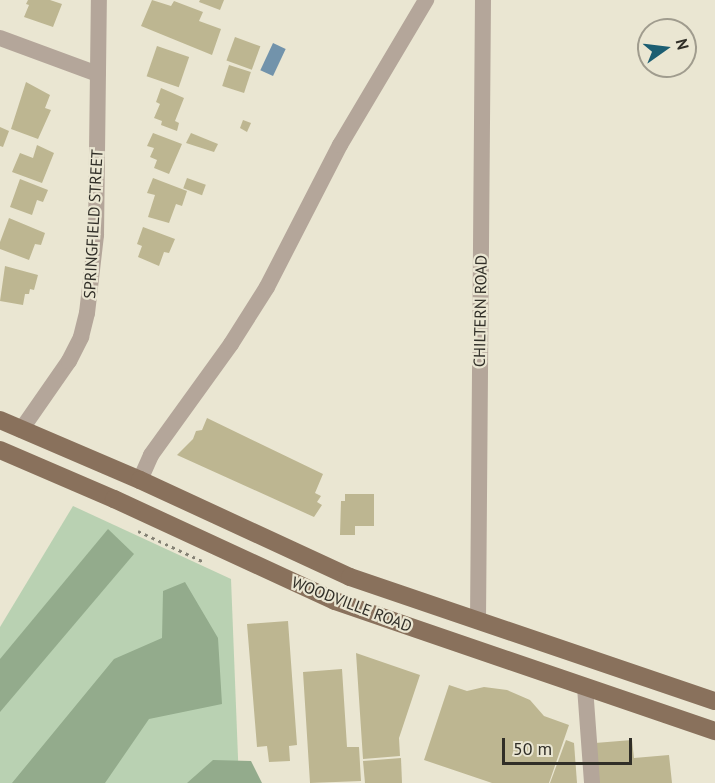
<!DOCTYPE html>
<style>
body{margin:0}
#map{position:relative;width:715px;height:783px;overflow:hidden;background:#eae6d2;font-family:"PT Sans",sans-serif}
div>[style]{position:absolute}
.green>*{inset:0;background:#b9d1b2}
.forest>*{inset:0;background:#93ab8c}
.water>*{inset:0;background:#7293ab;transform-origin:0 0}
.building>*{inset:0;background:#bdb691;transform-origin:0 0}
.path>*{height:3px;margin-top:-1.5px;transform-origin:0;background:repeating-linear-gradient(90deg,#858275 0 3px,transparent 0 7.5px)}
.minor>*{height:16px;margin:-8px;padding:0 8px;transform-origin:8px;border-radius:8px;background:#b4a69a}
.major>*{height:18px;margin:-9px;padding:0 9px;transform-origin:9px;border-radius:9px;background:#89715c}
span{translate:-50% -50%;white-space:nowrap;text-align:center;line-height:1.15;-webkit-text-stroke:4.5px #eae6d2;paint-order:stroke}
.street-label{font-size:16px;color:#302e27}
.north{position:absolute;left:637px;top:18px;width:60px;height:60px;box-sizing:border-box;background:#eae6d2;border:2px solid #a09c8e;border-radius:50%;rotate:76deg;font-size:16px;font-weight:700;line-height:24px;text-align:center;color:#302e27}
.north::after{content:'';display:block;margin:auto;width:21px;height:27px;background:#1c5e72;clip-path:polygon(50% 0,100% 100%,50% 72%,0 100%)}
.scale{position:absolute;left:502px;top:738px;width:130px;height:27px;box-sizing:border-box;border:3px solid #302e27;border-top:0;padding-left:8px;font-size:18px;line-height:21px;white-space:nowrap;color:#302e27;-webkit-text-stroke:4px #eae6d2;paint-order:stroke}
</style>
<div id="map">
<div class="green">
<div style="clip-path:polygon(73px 506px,231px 579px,239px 783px,0 783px,0 627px)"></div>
</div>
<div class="forest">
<div style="clip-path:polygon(108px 529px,134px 554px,0 712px,0 659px)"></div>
<div style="clip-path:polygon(185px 582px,218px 638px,222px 704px,149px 719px,105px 783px,12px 783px,114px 659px,162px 638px,163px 591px)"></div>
<div style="clip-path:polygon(213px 760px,251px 761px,262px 783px,187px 783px)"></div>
</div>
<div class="water">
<div style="left:273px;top:43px;width:14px;height:30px;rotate:25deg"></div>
</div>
<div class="building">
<div style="clip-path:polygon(28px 0,50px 0,62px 4px,53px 27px,24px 17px,29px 5px,26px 4px)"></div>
<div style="clip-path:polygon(152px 0,171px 6px,174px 1px,203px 12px,199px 21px,221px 29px,212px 55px,141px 26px)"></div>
<div style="clip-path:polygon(200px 0,224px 0,220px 10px,199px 2px)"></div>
<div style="left:235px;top:37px;width:27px;height:25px;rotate:20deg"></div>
<div style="left:157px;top:46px;width:34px;height:32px;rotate:19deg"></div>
<div style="left:229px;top:65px;width:23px;height:22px;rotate:18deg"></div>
<div style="clip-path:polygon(26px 82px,50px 95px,45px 108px,51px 110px,38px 139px,11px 129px)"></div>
<div style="clip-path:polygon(161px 88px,184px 98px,175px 121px,179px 123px,177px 131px,161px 125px,162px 121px,154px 118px,160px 104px,156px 102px)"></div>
<div style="clip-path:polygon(243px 120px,251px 123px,247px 132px,240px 128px)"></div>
<div style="clip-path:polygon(0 127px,9px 131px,3px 147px,0 146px)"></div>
<div style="clip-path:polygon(153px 133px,182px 144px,169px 174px,154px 168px,157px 160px,150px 157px,154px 148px,147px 146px)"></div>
<div style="clip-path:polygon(191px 133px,218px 144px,214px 152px,186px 143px)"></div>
<div style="clip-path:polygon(37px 145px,54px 153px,42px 183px,12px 172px,20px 153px,33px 158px)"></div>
<div style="clip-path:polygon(153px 178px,187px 191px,182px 206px,176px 204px,169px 223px,148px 217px,155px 195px,147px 193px)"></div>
<div style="left:187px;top:178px;width:20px;height:11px;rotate:20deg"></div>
<div style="clip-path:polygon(20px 179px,48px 190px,43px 202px,37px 200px,32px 215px,10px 207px)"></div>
<div style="clip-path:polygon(9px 218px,45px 233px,41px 245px,35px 244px,29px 260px,0 249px,0 242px)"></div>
<div style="clip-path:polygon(143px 227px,175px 239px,169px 253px,164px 252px,159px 266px,138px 257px,142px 246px,137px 244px)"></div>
<div style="clip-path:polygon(5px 266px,38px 275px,34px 290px,30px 289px,29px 294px,25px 294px,23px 305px,0 301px)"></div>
<div style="clip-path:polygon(207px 418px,323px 474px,315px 493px,321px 496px,317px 502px,322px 505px,314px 517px,177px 455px,193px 439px,196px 431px,202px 430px)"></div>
<div style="clip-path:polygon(345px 494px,374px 494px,374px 526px,355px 526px,355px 535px,340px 535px,341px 501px,345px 501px)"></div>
<div style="clip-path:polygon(288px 621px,297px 745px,289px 746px,290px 761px,269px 762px,267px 746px,257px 747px,247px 624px)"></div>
<div style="clip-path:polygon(356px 653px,420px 675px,399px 738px,400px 756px,363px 759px)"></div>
<div style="clip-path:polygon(342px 669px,347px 747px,359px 747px,361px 781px,310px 783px,303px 672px)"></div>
<div style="clip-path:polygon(449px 685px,467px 691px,484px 687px,507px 690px,530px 700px,544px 716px,569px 725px,549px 783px,492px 783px,424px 760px)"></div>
<div style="clip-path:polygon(566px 740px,574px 743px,577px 783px,550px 783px)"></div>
<div style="clip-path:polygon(632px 740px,634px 758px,669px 755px,672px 783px,599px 783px,595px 743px)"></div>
<div style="clip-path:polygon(401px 758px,402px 783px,365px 783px,363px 761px)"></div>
</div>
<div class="path">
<div style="left:138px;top:531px;width:71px;rotate:25.1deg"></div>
</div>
<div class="minor">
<div style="left:0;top:38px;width:104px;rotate:20.2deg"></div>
<div style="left:21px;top:430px;width:84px;rotate:-55.2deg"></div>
<div style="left:69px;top:361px;width:27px;rotate:-63deg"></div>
<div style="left:81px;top:337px;width:25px;rotate:-76deg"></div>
<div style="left:87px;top:313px;width:79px;rotate:-83.4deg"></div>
<div style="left:96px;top:235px;width:235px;rotate:-89.3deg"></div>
<div style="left:140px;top:480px;width:27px;rotate:-66deg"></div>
<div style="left:151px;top:455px;width:137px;rotate:-54.2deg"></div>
<div style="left:231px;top:344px;width:67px;rotate:-57.7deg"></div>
<div style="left:267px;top:287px;width:160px;rotate:-62.8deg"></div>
<div style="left:340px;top:145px;width:169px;rotate:-59.3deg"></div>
<div style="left:478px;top:621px;width:621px;rotate:-89.54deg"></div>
<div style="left:585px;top:687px;width:96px;rotate:85.8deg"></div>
</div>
<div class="major">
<div style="left:0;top:420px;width:152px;rotate:23.2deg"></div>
<div style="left:140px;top:480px;width:231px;rotate:24.8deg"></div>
<div style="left:350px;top:577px;width:385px;rotate:18.8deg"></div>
<div style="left:0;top:450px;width:124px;rotate:23.3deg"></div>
<div style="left:114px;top:499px;width:243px;rotate:24.8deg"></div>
<div style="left:335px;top:601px;width:402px;rotate:18.9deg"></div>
</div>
<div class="street-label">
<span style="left:93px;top:224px;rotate:-87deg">SPRINGFIELD STREET</span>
<span style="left:480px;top:311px;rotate:-89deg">CHILTERN ROAD</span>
<span style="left:352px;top:604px;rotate:21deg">WOODVILLE ROAD</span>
</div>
<div class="north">N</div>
<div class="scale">50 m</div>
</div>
